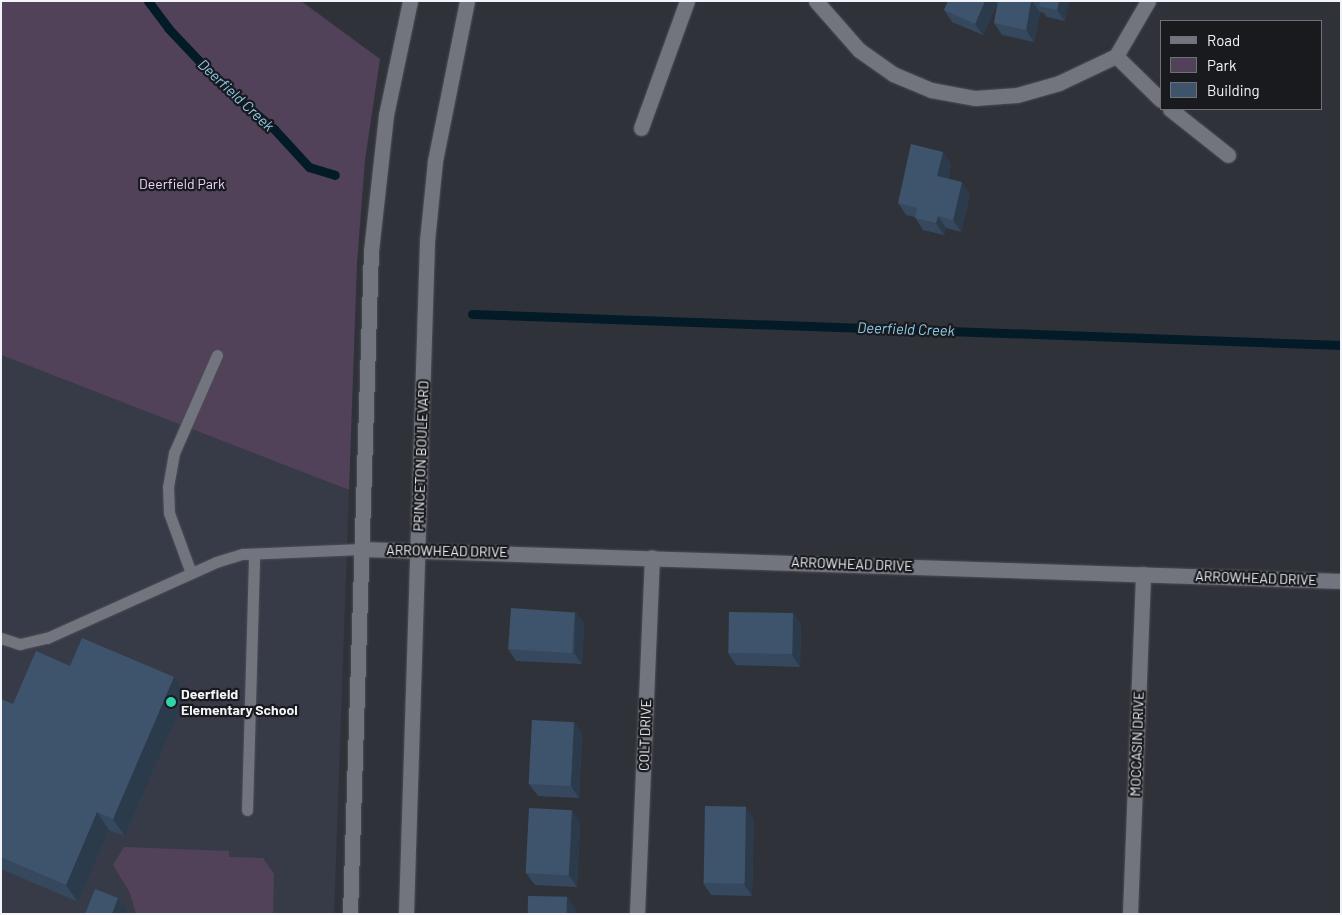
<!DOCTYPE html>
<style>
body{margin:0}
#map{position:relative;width:1342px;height:915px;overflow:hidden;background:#30323a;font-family:Barlow,sans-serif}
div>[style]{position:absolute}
.built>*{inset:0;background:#373b48}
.green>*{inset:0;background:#514259}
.stream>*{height:9px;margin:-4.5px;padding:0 4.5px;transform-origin:4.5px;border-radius:4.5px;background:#021b26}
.roads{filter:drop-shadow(0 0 1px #4c4e55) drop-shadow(0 0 1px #4c4e55)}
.service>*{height:11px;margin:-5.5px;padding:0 5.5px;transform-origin:5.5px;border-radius:5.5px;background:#72757d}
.minor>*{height:15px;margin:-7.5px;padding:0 7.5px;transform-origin:7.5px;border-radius:7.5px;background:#72757d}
.tertiary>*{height:15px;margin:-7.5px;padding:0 7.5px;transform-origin:7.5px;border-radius:7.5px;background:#72757d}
.wall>*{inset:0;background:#35485d}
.shaded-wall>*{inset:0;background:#2b3b4c}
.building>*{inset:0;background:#3e546c;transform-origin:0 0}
.dots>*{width:14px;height:14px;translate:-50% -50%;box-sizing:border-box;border:2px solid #191a1e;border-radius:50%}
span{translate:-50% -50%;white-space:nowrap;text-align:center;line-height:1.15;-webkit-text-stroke:4.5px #191a1e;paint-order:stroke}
.park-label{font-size:14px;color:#efd4fe}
.street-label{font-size:14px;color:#f2f4f9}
.poi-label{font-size:14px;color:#f2f4f9;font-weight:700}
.left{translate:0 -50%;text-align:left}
.water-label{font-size:15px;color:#8ccbeb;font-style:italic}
.frame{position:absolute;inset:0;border:2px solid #f2f4f9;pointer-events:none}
.legend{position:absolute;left:1160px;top:20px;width:162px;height:90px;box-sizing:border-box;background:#191a1e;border:1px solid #707176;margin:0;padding:6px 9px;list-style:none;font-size:15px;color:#f2f4f9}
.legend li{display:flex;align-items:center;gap:10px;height:25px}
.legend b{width:25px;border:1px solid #707176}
</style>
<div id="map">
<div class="built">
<div style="clip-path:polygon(1px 355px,349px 490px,334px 914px,1px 914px)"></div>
</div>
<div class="green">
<div style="clip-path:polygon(1px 1px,301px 1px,380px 59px,365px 160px,357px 263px,349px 490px,1px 355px)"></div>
<div style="clip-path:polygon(124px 847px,229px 851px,229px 857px,263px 858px,274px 874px,273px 914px,136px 914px,130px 893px,113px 865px)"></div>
</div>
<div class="stream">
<div style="left:148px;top:1px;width:34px;rotate:53deg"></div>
<div style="left:168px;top:28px;width:77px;rotate:46.6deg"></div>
<div style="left:221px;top:84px;width:70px;rotate:40.3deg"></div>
<div style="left:274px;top:129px;width:52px;rotate:47.4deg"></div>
<div style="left:309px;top:167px;width:27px;rotate:17deg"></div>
<div style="left:472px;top:314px;width:870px;rotate:2.04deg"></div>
</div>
<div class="roads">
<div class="service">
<div style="left:191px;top:573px;width:64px;rotate:-110.1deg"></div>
<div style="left:169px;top:513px;width:26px;rotate:-92deg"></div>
<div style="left:168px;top:487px;width:35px;rotate:-80deg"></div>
<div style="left:174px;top:453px;width:107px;rotate:-66.3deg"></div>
<div style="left:1px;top:638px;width:20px;rotate:18deg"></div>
<div style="left:20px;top:644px;width:28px;rotate:-13deg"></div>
<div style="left:47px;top:638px;width:185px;rotate:-24.2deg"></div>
<div style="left:216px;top:562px;width:28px;rotate:-17deg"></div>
<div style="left:243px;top:554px;width:119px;rotate:-2.4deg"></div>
<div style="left:247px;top:810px;width:256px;rotate:-88.4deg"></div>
</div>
<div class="minor">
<div style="left:816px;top:1px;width:65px;rotate:48.7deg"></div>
<div style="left:859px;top:50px;width:42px;rotate:35.2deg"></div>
<div style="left:893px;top:74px;width:41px;rotate:22.8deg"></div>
<div style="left:931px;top:90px;width:45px;rotate:10.3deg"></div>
<div style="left:975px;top:98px;width:42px;rotate:-4.1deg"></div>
<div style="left:1017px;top:95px;width:44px;rotate:-15.9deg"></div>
<div style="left:1059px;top:83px;width:63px;rotate:-25.3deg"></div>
<div style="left:1116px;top:56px;width:64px;rotate:-59.8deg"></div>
<div style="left:1116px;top:56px;width:63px;rotate:44.4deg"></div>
<div style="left:1170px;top:109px;width:74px;rotate:38.4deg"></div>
<div style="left:641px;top:128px;width:135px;rotate:-70.1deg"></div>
<div style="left:362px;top:549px;width:980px;rotate:1.87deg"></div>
<div style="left:637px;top:914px;width:357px;rotate:-87.6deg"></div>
<div style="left:1130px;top:914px;width:340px;rotate:-87.8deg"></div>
</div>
<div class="tertiary">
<div style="left:350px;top:914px;width:663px;rotate:-88.19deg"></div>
<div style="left:371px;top:251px;width:137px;rotate:-83.7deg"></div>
<div style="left:386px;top:115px;width:116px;rotate:-78.1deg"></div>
<div style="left:406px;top:914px;width:673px;rotate:-88.21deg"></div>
<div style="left:427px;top:241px;width:80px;rotate:-84.3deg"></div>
<div style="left:435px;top:161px;width:163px;rotate:-78.7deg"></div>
</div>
</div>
<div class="wall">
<div style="clip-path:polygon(948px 1px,997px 1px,998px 2px,983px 35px,952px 22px,944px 10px)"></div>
<div style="clip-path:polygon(998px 1px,1069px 1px,1065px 21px,1047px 17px,1044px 13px,1040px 12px,1034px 42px,1002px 35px,994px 23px)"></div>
<div style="clip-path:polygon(943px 152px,951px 164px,948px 178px,970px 194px,961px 232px,946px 228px,944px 235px,923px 230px,915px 217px,906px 215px,898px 203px)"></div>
<div style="clip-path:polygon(575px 612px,584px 623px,582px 664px,516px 661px,508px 649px)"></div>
<div style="clip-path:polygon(793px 613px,801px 625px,800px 667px,736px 665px,728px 653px)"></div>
<div style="clip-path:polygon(70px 666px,186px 695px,125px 836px,109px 830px,78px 902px,1px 869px,1px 699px,13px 704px)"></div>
<div style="clip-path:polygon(574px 722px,582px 734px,579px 798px,538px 796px,529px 784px)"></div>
<div style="clip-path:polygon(754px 819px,752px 896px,711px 895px,703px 883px)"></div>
<div style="clip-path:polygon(580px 822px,577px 887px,535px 885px,526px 873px)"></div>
</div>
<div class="shaded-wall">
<div style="clip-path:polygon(985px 1px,997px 1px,998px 2px,983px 35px,975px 24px)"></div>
<div style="clip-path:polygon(1031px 1px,1032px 1px,1040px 12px,1034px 42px,1026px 30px)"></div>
<div style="clip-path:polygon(1059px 1px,1069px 1px,1065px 21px,1057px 10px)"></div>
<div style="clip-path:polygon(943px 152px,951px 164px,945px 187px,937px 176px)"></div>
<div style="clip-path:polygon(962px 182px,970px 194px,961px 232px,953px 220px)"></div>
<div style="clip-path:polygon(938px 216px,946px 228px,944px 235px,936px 223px)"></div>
<div style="clip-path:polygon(575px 612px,584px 623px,582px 664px,574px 653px)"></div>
<div style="clip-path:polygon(793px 613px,801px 625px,800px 667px,792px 655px)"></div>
<div style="clip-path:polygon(174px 677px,186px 695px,125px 836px,113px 819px)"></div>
<div style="clip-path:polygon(574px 722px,582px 734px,579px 798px,571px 786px)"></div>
<div style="clip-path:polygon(746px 807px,754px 819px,752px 896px,744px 884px)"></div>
<div style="clip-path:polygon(572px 810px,580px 822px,577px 887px,569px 875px)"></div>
<div style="clip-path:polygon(97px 812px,109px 830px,78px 902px,66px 885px)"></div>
<div style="clip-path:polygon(567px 897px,576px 909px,575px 914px,567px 914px)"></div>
<div style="clip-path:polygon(118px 898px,127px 910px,125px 914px,112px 914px)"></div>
</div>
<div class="building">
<div style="clip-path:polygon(948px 1px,985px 1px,975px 24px,944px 10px)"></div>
<div style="clip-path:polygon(998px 1px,1031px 1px,1026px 30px,994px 23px)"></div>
<div style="clip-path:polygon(1037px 1px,1059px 1px,1057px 10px,1039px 6px,1040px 2px)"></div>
<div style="clip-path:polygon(911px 144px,943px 152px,937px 176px,962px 182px,953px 220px,938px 216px,936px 223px,915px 218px,917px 208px,898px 203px)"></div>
<div style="left:511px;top:608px;width:64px;height:41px;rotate:4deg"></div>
<div style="left:729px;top:612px;width:64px;height:41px;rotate:1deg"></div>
<div style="clip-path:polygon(82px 638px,174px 677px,113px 819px,97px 812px,66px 885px,1px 857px,1px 699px,13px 704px,36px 651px,70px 666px)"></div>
<div style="left:532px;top:720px;width:42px;height:64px;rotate:3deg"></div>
<div style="left:705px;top:806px;width:41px;height:77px;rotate:1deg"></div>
<div style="left:529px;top:808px;width:43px;height:65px;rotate:3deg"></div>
<div style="clip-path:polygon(95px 889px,118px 898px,112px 914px,85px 914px)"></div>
<div style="left:528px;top:896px;width:39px;height:18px;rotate:1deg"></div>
</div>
<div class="dots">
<div style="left:171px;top:702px;background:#2fd4aa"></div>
</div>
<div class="park-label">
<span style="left:182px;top:184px">Deerfield Park</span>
</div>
<div class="street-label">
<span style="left:421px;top:456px;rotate:-88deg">PRINCETON BOULEVARD</span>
<span style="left:447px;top:551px;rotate:1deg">ARROWHEAD DRIVE</span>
<span style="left:852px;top:564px;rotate:2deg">ARROWHEAD DRIVE</span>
<span style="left:1256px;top:578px;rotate:2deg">ARROWHEAD DRIVE</span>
<span style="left:645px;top:735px;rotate:-88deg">COLT DRIVE</span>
<span style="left:1137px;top:744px;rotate:-88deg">MOCCASIN DRIVE</span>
</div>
<div class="poi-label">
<span class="left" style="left:181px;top:702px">Deerfield<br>Elementary School</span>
</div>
<div class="water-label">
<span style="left:236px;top:95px;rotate:43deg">Deerfield Creek</span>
<span style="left:906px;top:329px;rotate:2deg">Deerfield Creek</span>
</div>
<div class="frame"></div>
<ul class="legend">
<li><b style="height:6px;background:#72757d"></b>Road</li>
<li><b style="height:14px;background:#514259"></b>Park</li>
<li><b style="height:14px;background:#3e546c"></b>Building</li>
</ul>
</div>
